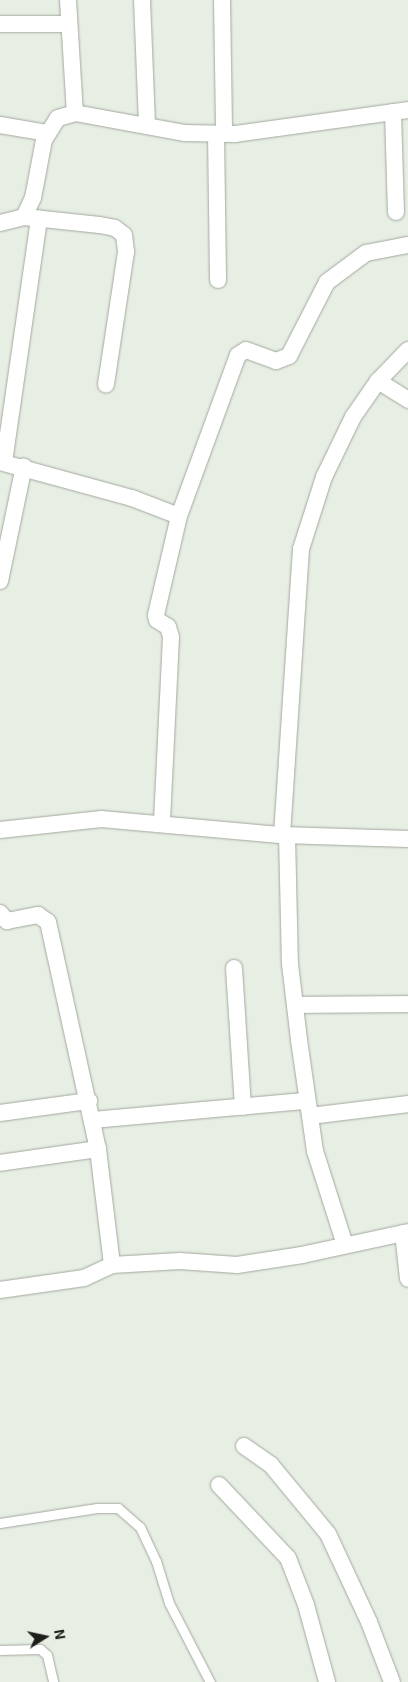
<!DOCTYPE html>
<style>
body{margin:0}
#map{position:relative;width:408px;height:1682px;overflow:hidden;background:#e7eee3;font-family:"Exo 2",sans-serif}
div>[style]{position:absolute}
.roads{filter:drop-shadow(0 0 1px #a2a89e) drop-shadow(0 0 1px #a2a89e)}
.service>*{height:9px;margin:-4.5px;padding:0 4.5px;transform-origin:4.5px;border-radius:4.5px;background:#fff}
.minor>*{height:16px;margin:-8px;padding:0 8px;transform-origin:8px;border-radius:8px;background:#fff}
span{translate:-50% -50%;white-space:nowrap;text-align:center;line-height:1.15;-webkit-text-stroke:4px #e7eee3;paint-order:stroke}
.north{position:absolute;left:20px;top:1612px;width:50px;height:50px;-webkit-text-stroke:4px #e7eee3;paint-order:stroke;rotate:80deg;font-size:14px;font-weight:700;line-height:20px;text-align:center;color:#1c1e1a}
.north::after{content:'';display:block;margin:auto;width:18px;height:22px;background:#1c1e1a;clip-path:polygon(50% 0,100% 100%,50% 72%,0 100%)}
</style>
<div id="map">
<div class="roads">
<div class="service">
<div style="left:0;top:1523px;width:98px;rotate:-8.8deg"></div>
<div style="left:97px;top:1508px;width:21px"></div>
<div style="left:118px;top:1508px;width:29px;rotate:41deg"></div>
<div style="left:140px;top:1527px;width:38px;rotate:65deg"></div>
<div style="left:156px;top:1561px;width:44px;rotate:72.8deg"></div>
<div style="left:169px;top:1603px;width:89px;rotate:62.6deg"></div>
<div style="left:0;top:1650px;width:40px;rotate:-1.4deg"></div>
<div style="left:40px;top:1649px;width:9px;rotate:41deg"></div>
<div style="left:47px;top:1655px;width:28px;rotate:77deg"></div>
</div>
<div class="minor">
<div style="left:68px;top:0;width:113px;rotate:86.5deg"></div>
<div style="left:142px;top:0;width:126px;rotate:87.7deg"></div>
<div style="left:222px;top:0;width:134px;rotate:89.1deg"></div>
<div style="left:0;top:24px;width:69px"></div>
<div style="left:393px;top:112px;width:100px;rotate:88.3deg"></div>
<div style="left:0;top:125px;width:49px;rotate:9.5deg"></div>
<div style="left:216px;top:134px;width:146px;rotate:89.2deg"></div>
<div style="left:24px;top:217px;width:76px;rotate:6deg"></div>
<div style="left:100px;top:225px;width:15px;rotate:11deg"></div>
<div style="left:115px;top:228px;width:11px;rotate:38deg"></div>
<div style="left:124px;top:235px;width:17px;rotate:83deg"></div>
<div style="left:126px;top:252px;width:134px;rotate:98.6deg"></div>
<div style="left:0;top:223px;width:25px;rotate:-14deg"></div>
<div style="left:24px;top:217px;width:21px;rotate:-65deg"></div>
<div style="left:33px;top:198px;width:59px;rotate:-79.3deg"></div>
<div style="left:44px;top:140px;width:26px;rotate:-58deg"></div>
<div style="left:58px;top:118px;width:18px;rotate:-16deg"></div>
<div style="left:75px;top:113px;width:112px;rotate:10.3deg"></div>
<div style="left:185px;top:133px;width:50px;rotate:1.1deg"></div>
<div style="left:235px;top:134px;width:175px;rotate:-7.9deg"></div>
<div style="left:378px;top:381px;width:36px;rotate:32deg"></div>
<div style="left:0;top:462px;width:137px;rotate:15.3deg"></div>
<div style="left:132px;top:498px;width:50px;rotate:21deg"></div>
<div style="left:179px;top:516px;width:102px;rotate:103.1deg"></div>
<div style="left:156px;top:615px;width:5px;rotate:79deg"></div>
<div style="left:157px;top:620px;width:13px;rotate:32deg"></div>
<div style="left:168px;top:627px;width:10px;rotate:73deg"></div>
<div style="left:171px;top:637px;width:186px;rotate:92.8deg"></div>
<div style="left:4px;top:462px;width:246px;rotate:-81.8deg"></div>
<div style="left:179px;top:516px;width:171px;rotate:-69.9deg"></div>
<div style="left:238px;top:355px;width:9px;rotate:-32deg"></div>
<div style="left:246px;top:350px;width:32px;rotate:20deg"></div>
<div style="left:276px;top:361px;width:14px;rotate:-21deg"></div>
<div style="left:289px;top:356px;width:83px;rotate:-62.8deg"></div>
<div style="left:327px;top:282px;width:49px;rotate:-36.6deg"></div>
<div style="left:366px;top:253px;width:43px;rotate:-10.8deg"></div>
<div style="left:0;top:581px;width:117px;rotate:-78.2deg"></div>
<div style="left:0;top:830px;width:102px;rotate:-6.2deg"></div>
<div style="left:101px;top:819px;width:182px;rotate:5.1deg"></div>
<div style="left:282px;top:835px;width:126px;rotate:1.8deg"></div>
<div style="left:282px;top:835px;width:287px;rotate:-86.2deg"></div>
<div style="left:301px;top:549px;width:76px;rotate:-72.3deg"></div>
<div style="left:324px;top:477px;width:67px;rotate:-64.2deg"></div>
<div style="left:353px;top:417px;width:44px;rotate:-55.2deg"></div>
<div style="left:378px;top:381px;width:43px;rotate:-45.9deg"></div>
<div style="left:287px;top:835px;width:129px;rotate:88.7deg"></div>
<div style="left:290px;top:964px;width:77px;rotate:83.2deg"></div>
<div style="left:299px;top:1040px;width:112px;rotate:81.8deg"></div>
<div style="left:315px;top:1151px;width:99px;rotate:72.3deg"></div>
<div style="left:0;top:913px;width:11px;rotate:49deg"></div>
<div style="left:7px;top:921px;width:32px;rotate:-11deg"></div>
<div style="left:38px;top:915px;width:12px;rotate:35deg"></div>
<div style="left:48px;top:922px;width:232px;rotate:77.6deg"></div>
<div style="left:98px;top:1149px;width:99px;rotate:171.9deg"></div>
<div style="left:234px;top:968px;width:139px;rotate:86.3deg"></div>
<div style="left:295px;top:1005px;width:113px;rotate:-0.5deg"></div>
<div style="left:0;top:1113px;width:90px;rotate:-7.7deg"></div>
<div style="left:310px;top:1116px;width:99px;rotate:-7deg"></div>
<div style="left:92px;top:1120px;width:216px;rotate:-5.1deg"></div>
<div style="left:98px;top:1149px;width:117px;rotate:83.1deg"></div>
<div style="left:403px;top:1233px;width:46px;rotate:83.8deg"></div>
<div style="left:0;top:1290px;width:85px;rotate:-8.1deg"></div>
<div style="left:84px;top:1278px;width:31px;rotate:-25deg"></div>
<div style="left:112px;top:1265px;width:68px;rotate:-3.4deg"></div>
<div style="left:180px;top:1261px;width:57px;rotate:4deg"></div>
<div style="left:237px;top:1265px;width:66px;rotate:-8.7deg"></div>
<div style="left:302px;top:1255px;width:108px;rotate:-12.2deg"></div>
<div style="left:244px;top:1446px;width:33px;rotate:35deg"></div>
<div style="left:271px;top:1465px;width:89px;rotate:50.4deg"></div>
<div style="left:328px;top:1534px;width:97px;rotate:65deg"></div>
<div style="left:369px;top:1622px;width:64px;rotate:69deg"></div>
<div style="left:219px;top:1485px;width:100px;rotate:46.6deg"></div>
<div style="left:288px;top:1558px;width:50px;rotate:69deg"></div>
<div style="left:306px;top:1605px;width:80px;rotate:74.7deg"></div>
</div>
</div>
<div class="north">N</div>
</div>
